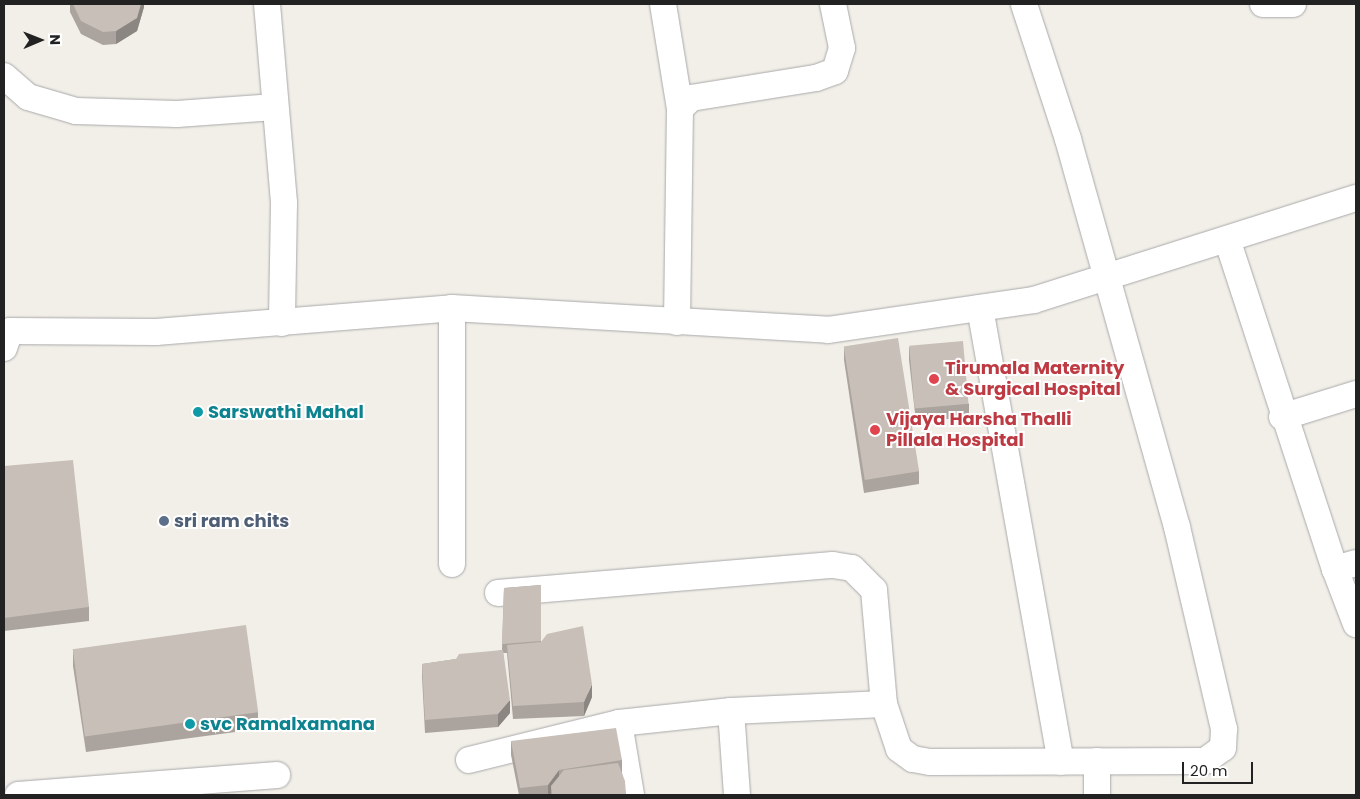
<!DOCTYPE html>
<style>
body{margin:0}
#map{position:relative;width:1360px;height:799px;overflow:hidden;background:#f2efe9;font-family:Poppins,sans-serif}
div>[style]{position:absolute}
.roads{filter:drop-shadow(0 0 1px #a9a9a9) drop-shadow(0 0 1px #a9a9a9)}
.minor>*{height:26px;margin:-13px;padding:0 13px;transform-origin:13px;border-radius:13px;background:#fff}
.wall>*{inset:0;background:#aba49e}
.shaded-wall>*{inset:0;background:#8b8681}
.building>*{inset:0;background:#c7bfb8;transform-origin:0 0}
.dots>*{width:14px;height:14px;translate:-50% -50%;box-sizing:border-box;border:2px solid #fff;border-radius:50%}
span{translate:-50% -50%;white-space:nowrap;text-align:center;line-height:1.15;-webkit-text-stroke:4px #fff;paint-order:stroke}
.health-label{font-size:18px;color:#be3a42;font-weight:700}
.left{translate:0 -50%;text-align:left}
.culture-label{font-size:18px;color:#0d838f;font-weight:700}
.service-label{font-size:18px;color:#4e5e75;font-weight:700}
.frame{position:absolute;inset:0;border:5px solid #222;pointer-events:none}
.north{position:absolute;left:15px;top:15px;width:50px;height:50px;-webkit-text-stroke:4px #fff;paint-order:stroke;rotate:89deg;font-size:14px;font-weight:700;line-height:20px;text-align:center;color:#222}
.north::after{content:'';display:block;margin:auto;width:18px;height:22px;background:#222;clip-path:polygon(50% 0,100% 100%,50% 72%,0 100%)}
.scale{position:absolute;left:1182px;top:762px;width:71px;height:22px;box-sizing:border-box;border:2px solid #222;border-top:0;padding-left:6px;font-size:15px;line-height:18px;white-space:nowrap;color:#222;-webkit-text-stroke:4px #fff;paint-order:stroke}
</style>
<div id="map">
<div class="roads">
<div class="minor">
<div style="left:267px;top:4px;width:200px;rotate:85.1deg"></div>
<div style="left:284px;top:203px;width:120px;rotate:91deg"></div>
<div style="left:663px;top:4px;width:106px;rotate:80.8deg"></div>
<div style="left:1263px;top:4px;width:30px"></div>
<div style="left:4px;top:76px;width:32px;rotate:41deg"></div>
<div style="left:28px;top:97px;width:50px;rotate:16.3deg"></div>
<div style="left:76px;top:111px;width:101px;rotate:1.7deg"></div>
<div style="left:177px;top:114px;width:98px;rotate:-4.1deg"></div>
<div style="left:1228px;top:242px;width:344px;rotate:71.9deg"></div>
<div style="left:980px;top:308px;width:461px;rotate:79.9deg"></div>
<div style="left:677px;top:322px;width:213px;rotate:-89.2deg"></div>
<div style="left:680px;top:109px;width:16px;rotate:-45deg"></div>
<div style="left:691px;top:98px;width:127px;rotate:-9.1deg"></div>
<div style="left:816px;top:78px;width:20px;rotate:-20deg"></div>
<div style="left:835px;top:71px;width:24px;rotate:-73deg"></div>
<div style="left:842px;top:48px;width:45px;rotate:-101.6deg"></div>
<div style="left:4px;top:348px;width:18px;rotate:-71deg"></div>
<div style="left:10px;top:331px;width:146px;rotate:0.4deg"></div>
<div style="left:156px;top:332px;width:297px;rotate:-4.6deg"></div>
<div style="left:452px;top:308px;width:377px;rotate:3.3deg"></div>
<div style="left:828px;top:330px;width:208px;rotate:-8.3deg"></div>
<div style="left:1034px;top:300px;width:338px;rotate:-17.6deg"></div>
<div style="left:1282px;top:417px;width:77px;rotate:-17.3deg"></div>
<div style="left:1356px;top:563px;width:22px;rotate:164deg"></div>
<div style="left:1335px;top:569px;width:59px;rotate:69.1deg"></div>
<div style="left:452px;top:564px;width:256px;rotate:-90deg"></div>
<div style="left:498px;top:593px;width:336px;rotate:-4.8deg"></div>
<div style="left:833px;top:565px;width:19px;rotate:9deg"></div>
<div style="left:852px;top:568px;width:31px;rotate:45deg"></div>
<div style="left:874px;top:590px;width:114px;rotate:85deg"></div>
<div style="left:731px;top:711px;width:84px;rotate:85.9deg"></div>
<div style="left:619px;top:723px;width:73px;rotate:80.5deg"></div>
<div style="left:469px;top:760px;width:154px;rotate:-13.9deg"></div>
<div style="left:619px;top:723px;width:113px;rotate:-6.1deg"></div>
<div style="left:731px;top:711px;width:153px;rotate:-2.6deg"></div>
<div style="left:884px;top:704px;width:47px;rotate:71.6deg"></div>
<div style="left:899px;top:749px;width:17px;rotate:36deg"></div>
<div style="left:913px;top:759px;width:17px;rotate:10deg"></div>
<div style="left:930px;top:762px;width:275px;rotate:-0.2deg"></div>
<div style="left:1205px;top:761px;width:22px;rotate:-36deg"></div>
<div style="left:1223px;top:748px;width:19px;rotate:-87deg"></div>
<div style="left:1224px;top:729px;width:207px;rotate:-103.1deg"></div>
<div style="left:1177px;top:527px;width:403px;rotate:-105.7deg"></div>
<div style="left:1068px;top:139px;width:142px;rotate:-108.1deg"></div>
<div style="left:18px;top:795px;width:260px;rotate:-4.4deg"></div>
<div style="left:1097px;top:795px;width:34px;rotate:-90deg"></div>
</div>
</div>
<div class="wall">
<div style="clip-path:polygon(70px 4px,144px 4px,144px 7px,137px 31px,116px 44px,103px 45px,81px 34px,70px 12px)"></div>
<div style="clip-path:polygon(844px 347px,919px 471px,919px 484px,864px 493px,844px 360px)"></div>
<div style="clip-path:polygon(909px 347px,969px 404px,969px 417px,916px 422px,909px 360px)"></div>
<div style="clip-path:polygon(4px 466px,89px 607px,89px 621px,4px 631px)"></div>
<div style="clip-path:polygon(541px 585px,541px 642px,592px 697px,584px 716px,513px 719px,507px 653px,503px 653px,510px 713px,498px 727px,425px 733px,422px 677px,422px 664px,456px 659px,502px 650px,504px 588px)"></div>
<div style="clip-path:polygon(73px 649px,258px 712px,258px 729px,86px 752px,73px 666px)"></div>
<div style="clip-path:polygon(511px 741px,622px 760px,622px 773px,626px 795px,551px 795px,551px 793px,550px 795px,519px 795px,511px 755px)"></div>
</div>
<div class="shaded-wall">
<div style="clip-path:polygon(141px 4px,144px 4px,144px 7px,137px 31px,116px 44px,116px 31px)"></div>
<div style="clip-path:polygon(592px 684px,592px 697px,584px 716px,584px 702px)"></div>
<div style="clip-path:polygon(510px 700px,510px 713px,498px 727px,498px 714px)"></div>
<div style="clip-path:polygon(559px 770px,559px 783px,551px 786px,551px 793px,550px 795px,548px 795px,548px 785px)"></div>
</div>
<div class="building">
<div style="clip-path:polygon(73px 4px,141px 4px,137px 18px,116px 31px,103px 32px,81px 21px)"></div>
<div style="left:898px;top:338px;width:135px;height:55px;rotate:81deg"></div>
<div style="left:963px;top:341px;width:63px;height:54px;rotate:85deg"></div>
<div style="clip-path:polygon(73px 460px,89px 607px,4px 618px,4px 466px)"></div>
<div style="clip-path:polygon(541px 585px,541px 641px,502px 644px,504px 588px)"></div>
<div style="left:246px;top:625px;width:88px;height:175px;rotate:82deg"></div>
<div style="clip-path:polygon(583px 626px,592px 684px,584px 702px,513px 706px,507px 645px,541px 642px,547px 634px)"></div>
<div style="clip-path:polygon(503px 650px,510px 700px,498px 714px,425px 720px,422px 664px,456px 659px,459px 654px)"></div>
<div style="clip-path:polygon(616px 728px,622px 760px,559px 770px,548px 785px,520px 788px,511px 741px)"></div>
<div style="clip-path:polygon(618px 763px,625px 781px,626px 795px,552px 795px,551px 786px,564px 770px)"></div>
</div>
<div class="dots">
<div style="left:934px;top:379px;background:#e0444e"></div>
<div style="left:198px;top:412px;background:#0f9aa8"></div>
<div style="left:875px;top:430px;background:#e0444e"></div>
<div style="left:164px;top:521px;background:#5c6f8a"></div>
<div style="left:190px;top:724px;background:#0f9aa8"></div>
</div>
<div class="health-label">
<span class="left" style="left:945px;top:379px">Tirumala Maternity<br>&amp; Surgical Hospital</span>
<span class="left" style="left:886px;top:430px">Vijaya Harsha Thalli<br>Pillala Hospital</span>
</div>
<div class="culture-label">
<span class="left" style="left:208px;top:412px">Sarswathi Mahal</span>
<span class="left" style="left:200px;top:724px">svc Ramalxamana</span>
</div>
<div class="service-label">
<span class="left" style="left:174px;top:521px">sri ram chits</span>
</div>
<div class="frame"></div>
<div class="north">N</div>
<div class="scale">20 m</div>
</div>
